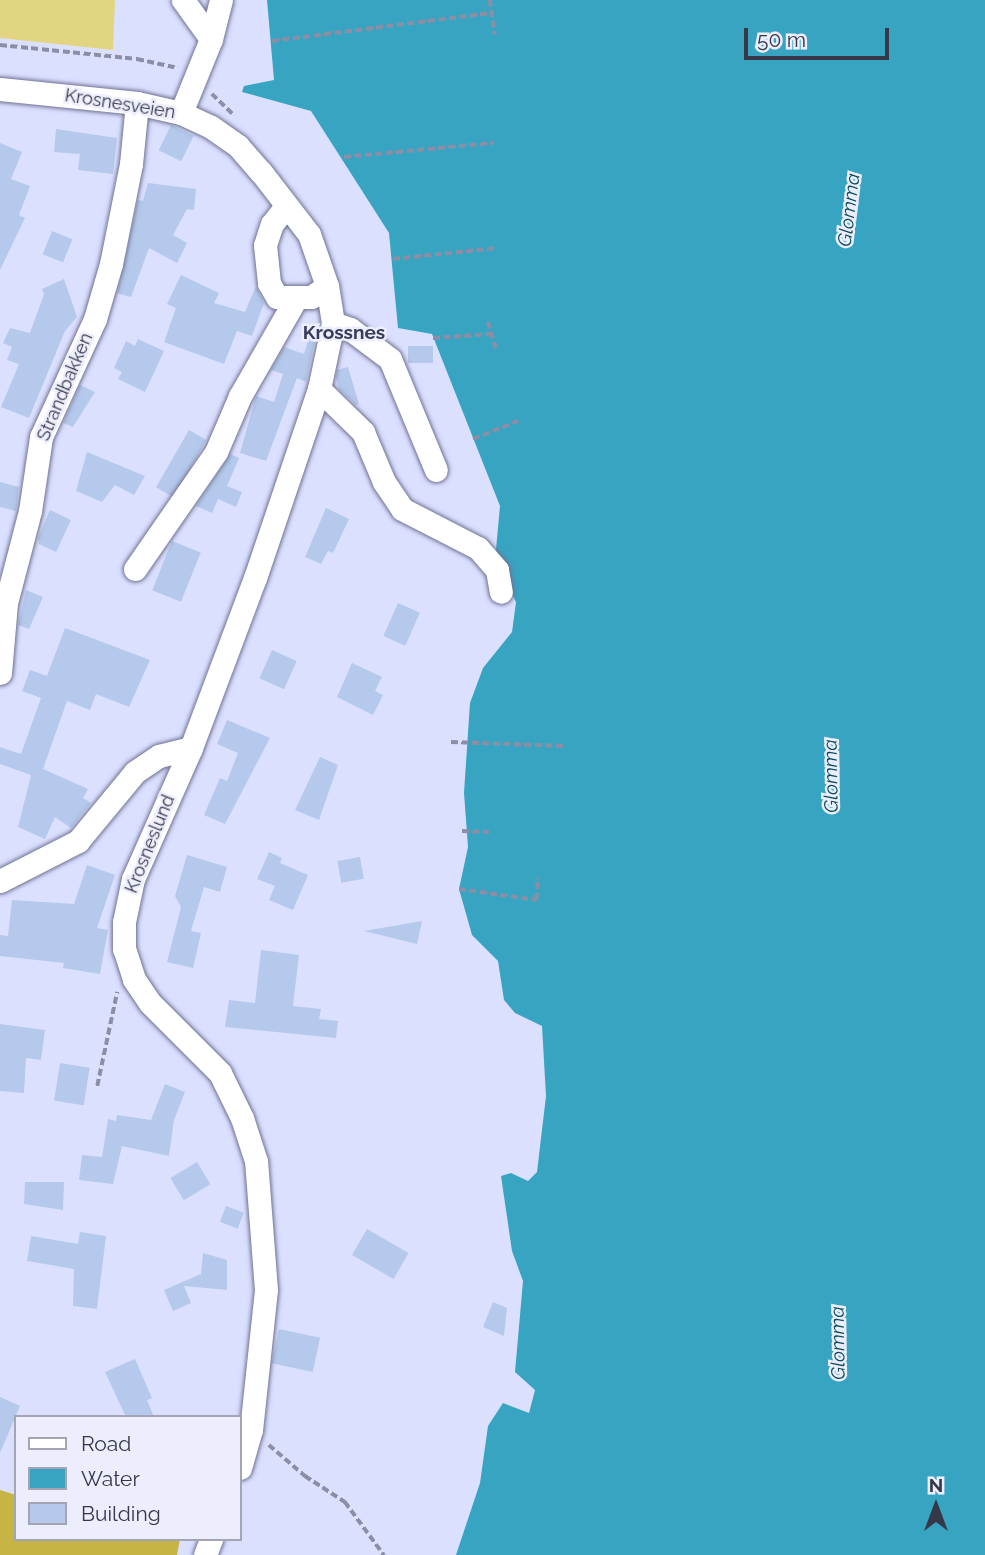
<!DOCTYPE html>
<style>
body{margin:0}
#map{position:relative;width:985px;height:1555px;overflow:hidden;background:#dce0ff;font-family:Raleway,sans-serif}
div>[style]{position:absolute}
.green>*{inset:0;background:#e2d582}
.forest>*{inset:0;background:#c6b545}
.water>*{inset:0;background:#37a4c2}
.building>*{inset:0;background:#b4c9eb;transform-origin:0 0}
.path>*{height:3.5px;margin-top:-1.75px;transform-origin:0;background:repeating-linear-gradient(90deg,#8b8ea5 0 7px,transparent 0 10.5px)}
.roads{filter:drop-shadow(0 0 2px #6f7294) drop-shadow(0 0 2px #6f7294)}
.minor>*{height:23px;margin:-11.5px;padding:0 11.5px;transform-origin:11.5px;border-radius:11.5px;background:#fff}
span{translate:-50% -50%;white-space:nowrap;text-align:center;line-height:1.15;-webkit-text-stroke:5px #eceefe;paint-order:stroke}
.street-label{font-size:18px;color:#363847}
.water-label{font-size:19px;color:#0a4a5a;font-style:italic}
.neighbourhood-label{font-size:19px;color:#383b59;font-weight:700}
.legend{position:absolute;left:14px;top:1415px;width:228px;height:126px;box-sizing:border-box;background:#eceefe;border:2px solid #a3a5b5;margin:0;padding:9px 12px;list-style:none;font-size:21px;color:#363847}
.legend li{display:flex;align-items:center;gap:14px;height:35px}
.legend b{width:35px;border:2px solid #a3a5b5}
.north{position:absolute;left:901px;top:1471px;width:70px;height:70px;-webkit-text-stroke:5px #eceefe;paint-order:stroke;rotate:0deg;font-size:19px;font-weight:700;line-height:28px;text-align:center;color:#363847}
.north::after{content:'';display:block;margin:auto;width:24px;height:32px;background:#363847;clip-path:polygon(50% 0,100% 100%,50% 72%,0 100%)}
.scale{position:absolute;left:744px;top:28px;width:145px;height:32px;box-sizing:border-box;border:4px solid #363847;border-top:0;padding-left:9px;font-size:21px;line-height:24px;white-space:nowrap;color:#363847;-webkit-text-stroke:5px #eceefe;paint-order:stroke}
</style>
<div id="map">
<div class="green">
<div style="clip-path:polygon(0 0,115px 0,113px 50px,0 38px)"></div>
</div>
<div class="forest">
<div style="clip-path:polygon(0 1490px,16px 1495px,16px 1539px,180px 1539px,177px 1555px,0 1555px)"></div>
</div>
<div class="water">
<div style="clip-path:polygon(267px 0,985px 0,985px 1555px,456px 1555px,480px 1483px,488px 1426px,503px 1403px,529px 1413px,535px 1390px,515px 1372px,523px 1281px,512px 1251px,501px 1176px,511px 1173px,528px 1181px,537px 1172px,546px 1096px,542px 1026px,515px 1013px,504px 1000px,498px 961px,472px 935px,459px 889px,468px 847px,464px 793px,470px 703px,483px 668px,512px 632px,516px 602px,495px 560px,500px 506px,432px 334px,398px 328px,389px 233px,311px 111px,242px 92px,244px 86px,274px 80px)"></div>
</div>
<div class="building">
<div style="left:171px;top:125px;width:25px;height:28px;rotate:26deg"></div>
<div style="clip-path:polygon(56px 129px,117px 138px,113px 174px,78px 170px,80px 154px,54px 152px)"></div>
<div style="clip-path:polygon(0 143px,22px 152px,11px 179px,30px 186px,19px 215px,25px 218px,0 270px)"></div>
<div style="clip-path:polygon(148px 183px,196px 189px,194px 210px,187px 209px,173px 235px,187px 243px,177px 263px,149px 248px,131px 297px,117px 293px,138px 200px,143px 201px)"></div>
<div style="left:52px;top:231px;width:22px;height:25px;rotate:22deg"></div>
<div style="clip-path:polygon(181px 275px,219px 293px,214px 303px,245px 312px,256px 286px,264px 303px,252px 336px,237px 331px,224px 364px,164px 342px,176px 308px,167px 304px)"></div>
<div style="clip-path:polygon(64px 279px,77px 317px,65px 331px,29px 418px,1px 407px,19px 364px,7px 360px,12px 347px,3px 343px,10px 328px,30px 333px,44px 294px,42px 289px)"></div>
<div style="clip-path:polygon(312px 328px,317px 330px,306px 382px,297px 378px,266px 461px,240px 453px,256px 396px,274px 402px,283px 374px,271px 370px,284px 347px,304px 354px)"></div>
<div style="clip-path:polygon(138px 339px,164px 351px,145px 392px,118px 379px,122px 372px,114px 368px,126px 341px,135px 346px)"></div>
<div style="left:433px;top:346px;width:17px;height:25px;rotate:90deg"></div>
<div style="clip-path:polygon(348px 367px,359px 404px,356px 405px,339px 389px,336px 378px,337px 370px)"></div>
<div style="clip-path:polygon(80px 385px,95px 392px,73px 427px,63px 423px)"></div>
<div style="left:189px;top:430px;width:20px;height:66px;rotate:30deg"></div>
<div style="clip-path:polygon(87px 452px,145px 476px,134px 495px,115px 485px,102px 502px,76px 491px)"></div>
<div style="clip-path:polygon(230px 454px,239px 458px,227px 486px,242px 492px,236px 507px,218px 499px,212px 513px,196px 506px)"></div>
<div style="clip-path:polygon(0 482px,19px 487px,16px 511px,0 507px)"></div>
<div style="clip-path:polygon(326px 508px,349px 519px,333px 553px,328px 551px,321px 564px,305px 557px)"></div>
<div style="clip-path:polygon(50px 510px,71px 520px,56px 552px,39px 544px,38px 538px)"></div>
<div style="left:172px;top:541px;width:31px;height:53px;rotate:22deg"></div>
<div style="clip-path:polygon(26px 590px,43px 597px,29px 629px,18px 625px)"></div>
<div style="left:398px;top:603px;width:24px;height:36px;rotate:24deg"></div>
<div style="clip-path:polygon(65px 628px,150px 660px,129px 707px,96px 694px,90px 710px,67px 701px,43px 769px,88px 789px,83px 798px,91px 803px,71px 828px,55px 817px,45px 839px,18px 827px,31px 775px,0 764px,0 747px,21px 754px,41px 698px,22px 691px,30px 670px,47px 676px)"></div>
<div style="left:272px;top:650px;width:27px;height:31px;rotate:24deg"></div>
<div style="clip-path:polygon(352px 663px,382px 677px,375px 691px,383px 695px,373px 715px,337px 697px)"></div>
<div style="clip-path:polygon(227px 720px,270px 738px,225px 824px,204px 815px,220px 778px,227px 781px,238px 753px,217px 744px)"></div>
<div style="clip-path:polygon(320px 757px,338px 765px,319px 820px,295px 810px)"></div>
<div style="clip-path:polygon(269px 852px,282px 858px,280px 863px,308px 875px,293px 910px,269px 900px,275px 886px,257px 879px)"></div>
<div style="clip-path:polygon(187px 855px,227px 867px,220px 892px,204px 887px,191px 931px,201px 933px,193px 968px,167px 962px,181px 907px,175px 896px)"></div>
<div style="left:360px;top:857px;width:22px;height:23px;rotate:80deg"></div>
<div style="clip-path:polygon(87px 865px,115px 875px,97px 928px,108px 930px,100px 974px,63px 968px,64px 963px,0 956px,0 935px,8px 936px,12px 900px,74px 904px)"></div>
<div style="clip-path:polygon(422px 921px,417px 944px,364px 931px)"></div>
<div style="clip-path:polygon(261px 950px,299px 955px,293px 1006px,321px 1009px,319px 1019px,338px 1021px,336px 1038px,225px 1027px,229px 1000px,255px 1003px)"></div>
<div style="clip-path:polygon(0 1024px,45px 1030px,41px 1060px,26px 1058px,24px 1093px,0 1091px)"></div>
<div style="left:60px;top:1063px;width:30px;height:38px;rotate:9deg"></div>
<div style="clip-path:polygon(165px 1084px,185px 1092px,174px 1120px,169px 1156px,122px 1146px,113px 1184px,79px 1180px,82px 1155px,102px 1157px,108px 1119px,116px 1121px,117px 1115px,151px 1120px)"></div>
<div style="left:197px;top:1162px;width:26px;height:31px;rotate:59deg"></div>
<div style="clip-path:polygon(25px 1182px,64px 1182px,63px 1210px,24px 1204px)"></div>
<div style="left:226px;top:1206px;width:19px;height:17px;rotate:21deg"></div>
<div style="left:367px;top:1229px;width:48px;height:30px;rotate:30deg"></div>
<div style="clip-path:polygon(80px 1232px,106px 1236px,97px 1309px,73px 1306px,74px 1269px,27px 1261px,31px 1236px,78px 1244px)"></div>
<div style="clip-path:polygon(203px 1253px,227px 1260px,227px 1290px,184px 1286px,191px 1303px,173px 1311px,164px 1290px,201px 1274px)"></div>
<div style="clip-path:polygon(493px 1302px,507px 1308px,504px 1336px,483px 1327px)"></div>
<div style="left:279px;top:1329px;width:42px;height:35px;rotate:12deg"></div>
<div style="clip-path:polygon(135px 1359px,152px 1398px,147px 1400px,154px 1417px,126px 1417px,105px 1372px)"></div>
<div style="clip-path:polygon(0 1397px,20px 1406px,0 1453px)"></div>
</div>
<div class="path">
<div style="left:490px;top:0;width:35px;rotate:82deg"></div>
<div style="left:272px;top:41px;width:222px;rotate:-7.3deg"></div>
<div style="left:0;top:45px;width:138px;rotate:5.8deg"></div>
<div style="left:137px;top:59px;width:42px;rotate:12.4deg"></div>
<div style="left:212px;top:94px;width:30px;rotate:44deg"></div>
<div style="left:344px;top:157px;width:150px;rotate:-5.4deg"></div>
<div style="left:393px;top:259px;width:105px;rotate:-6deg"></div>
<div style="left:488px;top:322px;width:31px;rotate:73deg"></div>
<div style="left:433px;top:338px;width:59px;rotate:-3.9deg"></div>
<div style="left:473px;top:439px;width:51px;rotate:-22deg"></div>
<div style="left:451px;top:742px;width:113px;rotate:2deg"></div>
<div style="left:462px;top:831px;width:27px;rotate:2deg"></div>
<div style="left:459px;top:889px;width:78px;rotate:8.1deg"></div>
<div style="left:536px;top:900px;width:22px;rotate:-85deg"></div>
<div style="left:97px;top:1086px;width:96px;rotate:-78deg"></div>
<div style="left:269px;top:1445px;width:48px;rotate:40.7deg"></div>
<div style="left:305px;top:1476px;width:48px;rotate:33deg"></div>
<div style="left:345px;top:1502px;width:66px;rotate:53.7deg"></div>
</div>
<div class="roads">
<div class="minor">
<div style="left:183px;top:0;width:48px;rotate:54.3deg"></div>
<div style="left:0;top:89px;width:138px;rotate:5.8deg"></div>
<div style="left:137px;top:103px;width:45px;rotate:12.8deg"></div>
<div style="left:181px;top:113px;width:33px;rotate:25deg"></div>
<div style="left:211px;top:127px;width:33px;rotate:35deg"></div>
<div style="left:238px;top:146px;width:35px;rotate:49deg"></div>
<div style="left:261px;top:172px;width:78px;rotate:52.3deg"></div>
<div style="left:309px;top:234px;width:55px;rotate:70.9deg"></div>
<div style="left:327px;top:286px;width:19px;rotate:145deg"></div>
<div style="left:311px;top:297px;width:34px;rotate:180deg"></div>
<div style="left:277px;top:297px;width:16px;rotate:-120deg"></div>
<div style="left:269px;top:283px;width:38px;rotate:-96deg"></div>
<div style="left:265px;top:245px;width:22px;rotate:-72deg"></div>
<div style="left:272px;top:224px;width:23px;rotate:-52deg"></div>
<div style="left:181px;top:113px;width:80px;rotate:-67.9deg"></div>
<div style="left:211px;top:39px;width:40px;rotate:-75.6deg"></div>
<div style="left:333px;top:323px;width:18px;rotate:19deg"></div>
<div style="left:350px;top:329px;width:50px;rotate:36.9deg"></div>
<div style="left:390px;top:359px;width:120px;rotate:67.5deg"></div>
<div style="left:319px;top:389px;width:62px;rotate:44.3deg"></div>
<div style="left:363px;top:432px;width:54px;rotate:67.2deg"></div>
<div style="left:384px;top:482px;width:32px;rotate:56deg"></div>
<div style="left:402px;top:509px;width:85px;rotate:27.2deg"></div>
<div style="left:478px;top:548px;width:29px;rotate:49deg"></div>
<div style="left:497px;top:570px;width:22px;rotate:80deg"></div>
<div style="left:135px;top:569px;width:142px;rotate:-55.3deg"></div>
<div style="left:216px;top:452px;width:61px;rotate:-66.8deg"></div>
<div style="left:240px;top:396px;width:111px;rotate:-60.2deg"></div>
<div style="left:0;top:673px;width:70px;rotate:-85.1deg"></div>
<div style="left:6px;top:603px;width:95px;rotate:-75.4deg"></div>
<div style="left:30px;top:511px;width:75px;rotate:-81.5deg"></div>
<div style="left:41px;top:437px;width:130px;rotate:-65.4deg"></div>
<div style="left:95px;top:319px;width:57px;rotate:-73.8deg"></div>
<div style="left:111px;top:264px;width:102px;rotate:-78.7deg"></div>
<div style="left:131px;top:164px;width:61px;rotate:-84.4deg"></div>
<div style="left:0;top:881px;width:88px;rotate:-27.1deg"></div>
<div style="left:78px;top:841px;width:89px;rotate:-50.4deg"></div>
<div style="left:135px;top:772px;width:29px;rotate:-34deg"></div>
<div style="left:159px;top:756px;width:33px;rotate:-14deg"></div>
<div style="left:240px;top:1468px;width:40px;rotate:-74deg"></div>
<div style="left:251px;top:1430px;width:141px;rotate:-83.9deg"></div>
<div style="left:266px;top:1290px;width:129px;rotate:-94.4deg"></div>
<div style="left:256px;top:1161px;width:45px;rotate:-108deg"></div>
<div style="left:242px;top:1118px;width:50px;rotate:-116.1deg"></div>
<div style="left:220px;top:1073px;width:99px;rotate:-135deg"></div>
<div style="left:150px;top:1003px;width:29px;rotate:-124deg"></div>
<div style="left:134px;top:979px;width:32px;rotate:-108deg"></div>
<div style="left:124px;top:949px;width:27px;rotate:-90deg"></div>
<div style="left:124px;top:922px;width:44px;rotate:-78.2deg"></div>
<div style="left:133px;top:879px;width:143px;rotate:-66.1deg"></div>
<div style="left:191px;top:748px;width:182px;rotate:-69.4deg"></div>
<div style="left:255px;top:578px;width:200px;rotate:-71.3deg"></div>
<div style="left:319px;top:389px;width:67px;rotate:-78deg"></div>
<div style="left:333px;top:323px;width:37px;rotate:-99deg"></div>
<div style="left:205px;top:1555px;width:17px;rotate:-69deg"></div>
</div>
</div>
<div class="street-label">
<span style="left:120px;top:104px;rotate:9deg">Krosnesveien</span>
<span style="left:65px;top:387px;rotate:-67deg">Strandbakken</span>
<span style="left:150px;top:844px;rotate:-68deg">Krosneslund</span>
</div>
<div class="water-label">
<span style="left:849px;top:210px;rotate:-83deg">Glomma</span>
<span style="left:831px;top:776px;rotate:-91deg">Glomma</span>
<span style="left:838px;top:1343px;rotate:-91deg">Glomma</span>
</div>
<div class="neighbourhood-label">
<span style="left:344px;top:333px">Krossnes</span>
</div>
<ul class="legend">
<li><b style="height:9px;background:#fff"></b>Road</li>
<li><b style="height:19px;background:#37a4c2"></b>Water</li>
<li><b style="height:19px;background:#b4c9eb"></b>Building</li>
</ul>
<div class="north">N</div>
<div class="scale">50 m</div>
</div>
